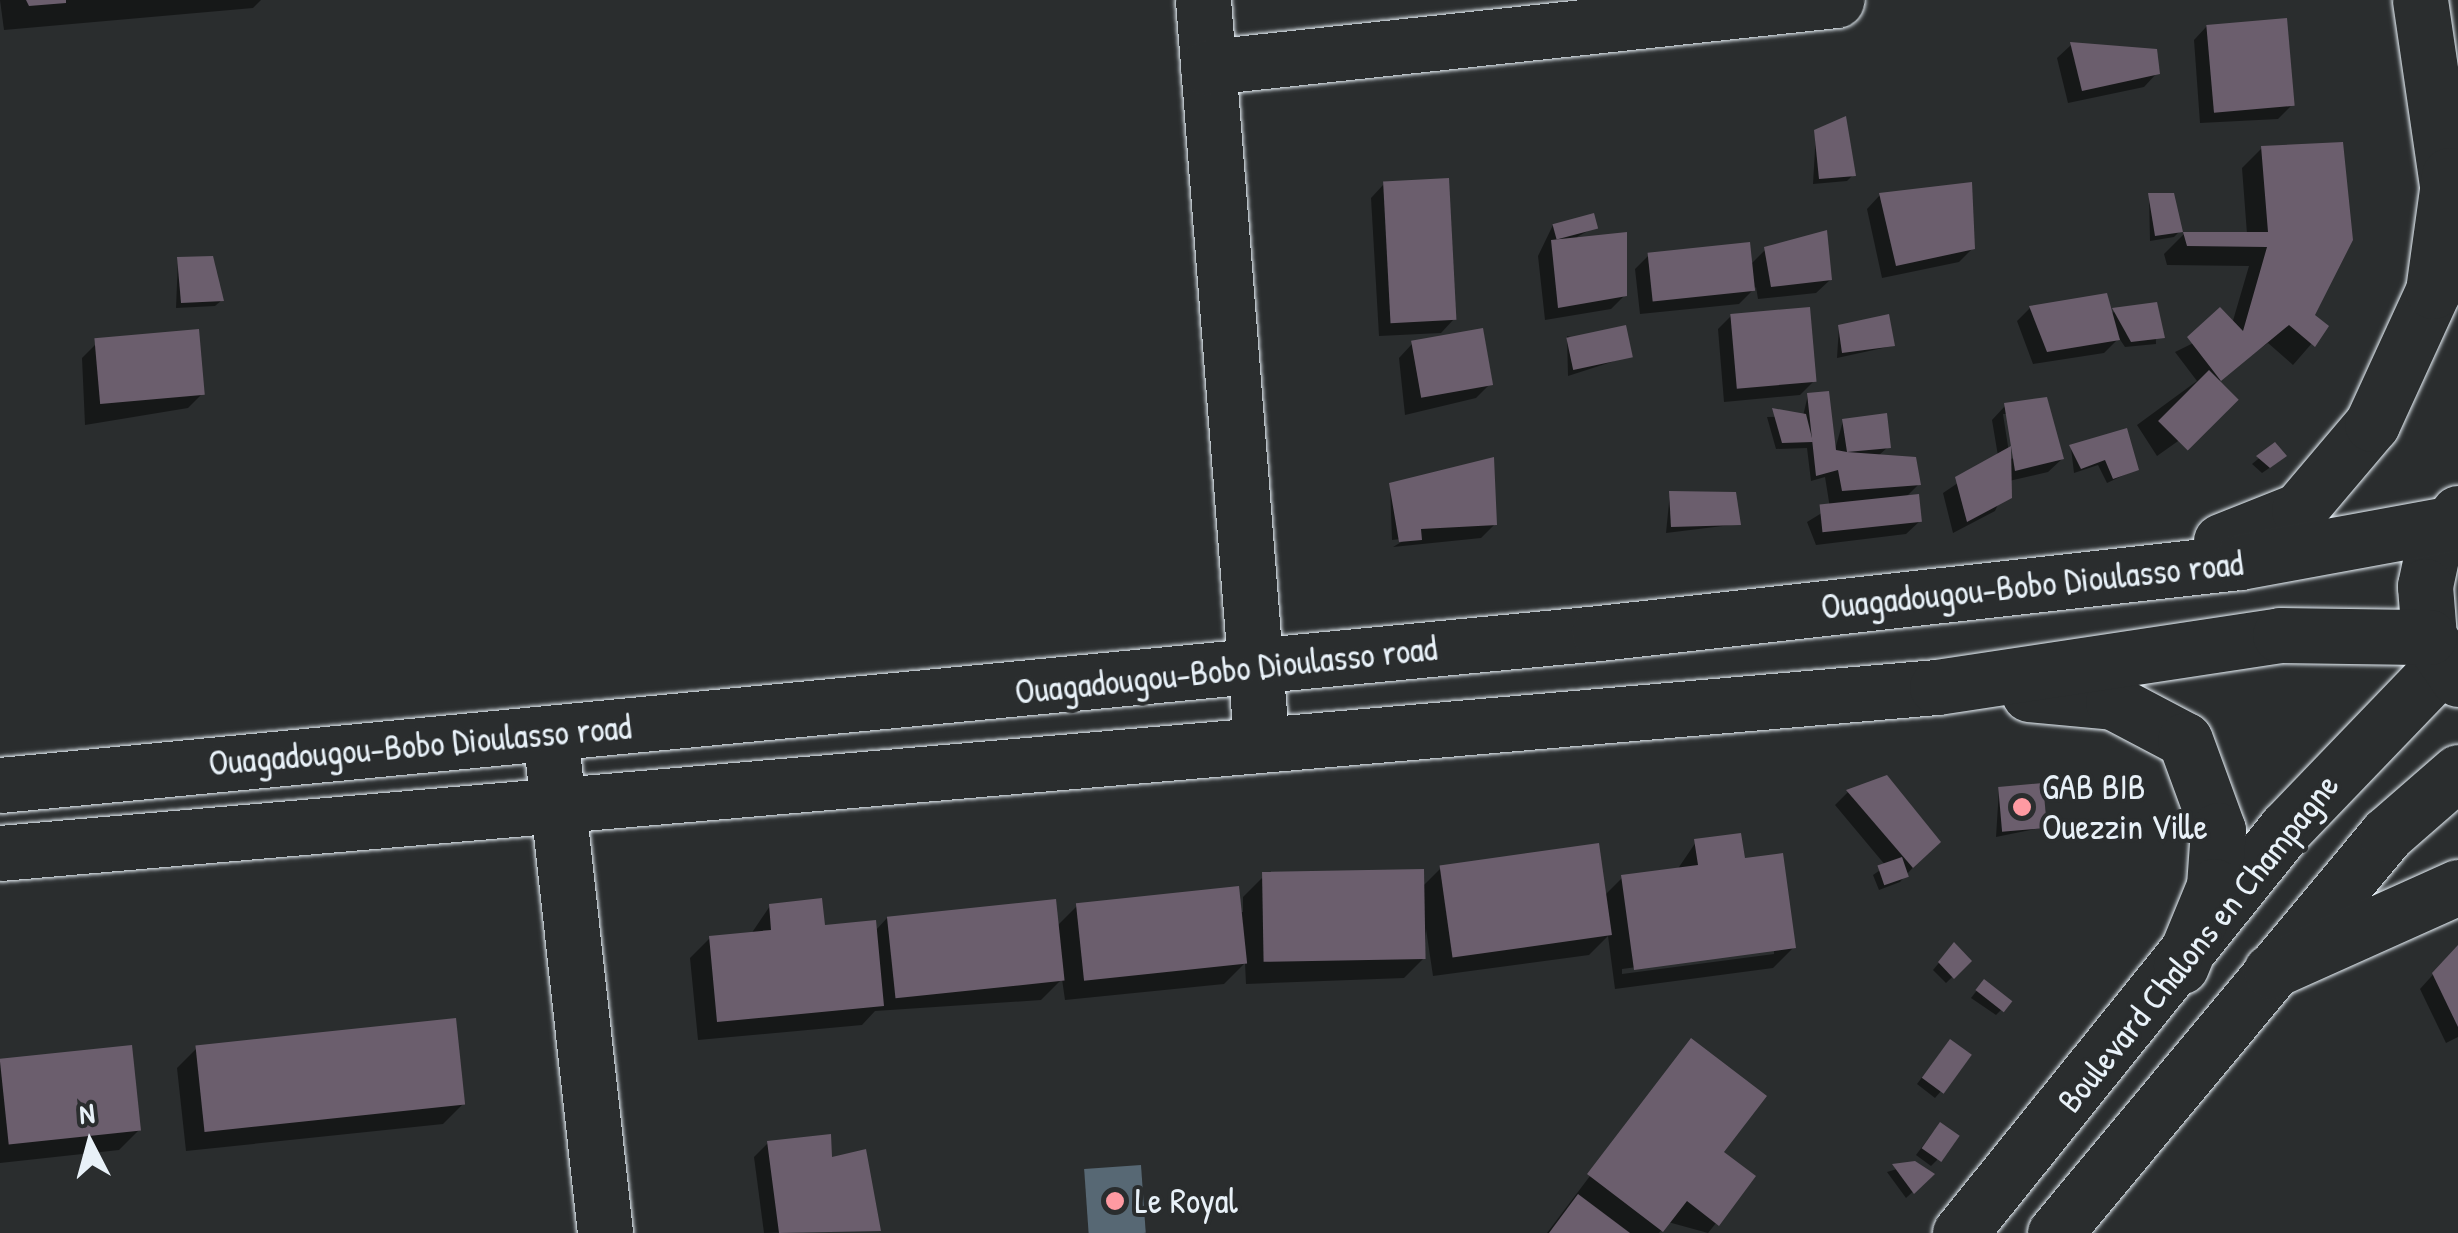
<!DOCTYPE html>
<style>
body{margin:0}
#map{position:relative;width:2458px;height:1233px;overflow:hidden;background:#2a2d2e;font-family:"Patrick Hand",sans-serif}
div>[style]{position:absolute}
.water>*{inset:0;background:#576874;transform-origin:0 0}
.shadow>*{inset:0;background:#0007}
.building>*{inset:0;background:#6b5e6d;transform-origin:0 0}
.roads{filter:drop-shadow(0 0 2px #e8f1f8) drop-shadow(0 0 2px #e8f1f8)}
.minor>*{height:55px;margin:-27.5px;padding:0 27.5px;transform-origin:27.5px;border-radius:27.5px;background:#2a2d2e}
.secondary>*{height:55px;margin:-27.5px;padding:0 27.5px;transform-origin:27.5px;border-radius:27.5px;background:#2a2d2e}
.primary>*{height:55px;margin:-27.5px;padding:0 27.5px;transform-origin:27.5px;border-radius:27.5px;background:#2a2d2e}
.trunk>*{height:55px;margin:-27.5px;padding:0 27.5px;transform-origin:27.5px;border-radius:27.5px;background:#2a2d2e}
.dots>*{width:28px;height:28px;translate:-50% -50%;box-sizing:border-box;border:5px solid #2a2d2e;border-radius:50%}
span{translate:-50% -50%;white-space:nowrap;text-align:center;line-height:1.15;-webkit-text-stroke:8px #2a2d2e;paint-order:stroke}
.street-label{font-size:35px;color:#e8f1f8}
.poi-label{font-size:35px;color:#e8f1f8}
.left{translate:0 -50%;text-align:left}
.north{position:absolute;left:40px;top:1093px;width:100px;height:100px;-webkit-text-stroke:8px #2a2d2e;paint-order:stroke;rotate:354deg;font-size:28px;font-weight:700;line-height:40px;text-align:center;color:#e8f1f8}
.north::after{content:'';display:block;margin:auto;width:35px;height:45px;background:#e8f1f8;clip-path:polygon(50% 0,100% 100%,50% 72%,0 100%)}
</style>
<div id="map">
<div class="water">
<div style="left:1141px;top:1165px;width:68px;height:57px;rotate:86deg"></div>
</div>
<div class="shadow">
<div style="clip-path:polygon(0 0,261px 0,253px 8px,4px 30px)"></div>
<div style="clip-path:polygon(2207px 26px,2292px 105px,2278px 119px,2200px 123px,2194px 40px)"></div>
<div style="clip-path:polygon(2071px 45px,2155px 51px,2157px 73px,2144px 87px,2068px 103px,2057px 58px)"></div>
<div style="clip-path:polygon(1816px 132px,1853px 175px,1847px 181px,1813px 184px)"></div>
<div style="clip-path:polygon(2262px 148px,2311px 316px,2326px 327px,2293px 365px,2268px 343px,2237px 365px,2218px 382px,2236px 400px,2157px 456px,2137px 425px,2197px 381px,2175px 352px,2232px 324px,2249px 266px,2167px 265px,2164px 254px,2184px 234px,2247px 234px,2242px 168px)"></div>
<div style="clip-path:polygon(1384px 184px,1454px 319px,1441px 333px,1379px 336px,1371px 198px)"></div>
<div style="clip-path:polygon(1880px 195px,1973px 248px,1959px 262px,1882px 278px,1867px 209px)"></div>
<div style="clip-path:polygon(2149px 195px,2180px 231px,2174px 237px,2150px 241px)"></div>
<div style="clip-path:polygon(1553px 225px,1595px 227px,1577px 237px,1625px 295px,1611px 309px,1545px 320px,1538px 256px)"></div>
<div style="clip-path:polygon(1766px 249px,1830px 280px,1816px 293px,1758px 299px,1756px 287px,1739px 304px,1640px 314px,1635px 269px,1649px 255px,1750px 265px)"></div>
<div style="clip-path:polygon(178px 259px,222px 300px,215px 306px,176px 308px)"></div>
<div style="clip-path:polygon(2155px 304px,2156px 344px,2125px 347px,2119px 338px,2104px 353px,2033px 364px,2017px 321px,2030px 308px,2110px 313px)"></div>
<div style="clip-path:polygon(1731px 316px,1814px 381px,1800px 395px,1724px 402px,1718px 329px)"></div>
<div style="clip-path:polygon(1839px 327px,1892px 346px,1837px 358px)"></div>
<div style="clip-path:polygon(1567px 336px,1630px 356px,1568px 376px)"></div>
<div style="clip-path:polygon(96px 344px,202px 394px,188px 408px,85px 425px,82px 358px)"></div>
<div style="clip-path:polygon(1412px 344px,1490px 384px,1476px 398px,1405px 415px,1399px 358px)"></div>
<div style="clip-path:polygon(1808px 395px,1834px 453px,1843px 421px,1888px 447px,1878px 456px,1918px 485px,1905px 498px,1920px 521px,1906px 534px,1816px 545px,1807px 522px,1830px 508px,1825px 477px,1811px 481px,1807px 448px,1776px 449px,1767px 417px,1803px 416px)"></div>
<div style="clip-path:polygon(evenodd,2005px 406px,2062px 459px,2048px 472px,2009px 481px,1995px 511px,1953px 533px,1943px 493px,1998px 456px,1992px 420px,2005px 406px,2003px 414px,2008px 414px,2015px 458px,2010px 459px,2003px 414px)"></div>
<div style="clip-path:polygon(2275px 445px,2278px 462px,2262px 473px,2252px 464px)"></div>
<div style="clip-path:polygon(2071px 448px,2137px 469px,2107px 483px,2098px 465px,2074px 473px)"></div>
<div style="clip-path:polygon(1390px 485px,1495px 524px,1481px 538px,1393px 547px,1408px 538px,1392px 540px)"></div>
<div style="clip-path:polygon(1670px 493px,1739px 524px,1666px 533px)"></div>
<div style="clip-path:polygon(1999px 789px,2045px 827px,1996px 837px)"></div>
<div style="clip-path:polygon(1848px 792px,1924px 855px,1900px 882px,1879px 890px,1873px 875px,1886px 866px,1835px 805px)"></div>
<div style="clip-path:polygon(evenodd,1696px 842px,1743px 861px,1793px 948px,1773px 968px,1615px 989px,1608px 936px,1589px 955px,1433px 976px,1426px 929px,1424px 958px,1404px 978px,1246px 984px,1245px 963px,1224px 984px,1065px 1000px,1062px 979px,1041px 1000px,875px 1011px,862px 1025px,698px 1040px,690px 958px,710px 938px,751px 934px,770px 906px,823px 928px,875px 931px,888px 917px,1056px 927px,1077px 906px,1243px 912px,1243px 897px,1263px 877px,1422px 887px,1441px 868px,1604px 896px,1622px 878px,1677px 870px,1696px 842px,1774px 949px,1774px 954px,1622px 974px,1622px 969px,1774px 949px)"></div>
<div style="clip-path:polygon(2458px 947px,2458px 1037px,2446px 1043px,2420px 989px)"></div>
<div style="clip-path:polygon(1948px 952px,1969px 961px,1946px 983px,1933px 970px)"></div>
<div style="clip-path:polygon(1978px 989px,2002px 1009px,1996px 1015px,1971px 998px)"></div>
<div style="clip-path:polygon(1691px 1042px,1721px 1153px,1753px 1177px,1708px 1233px,1668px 1222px,1659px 1233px,1547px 1233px)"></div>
<div style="clip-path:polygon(197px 1048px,463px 1104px,443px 1124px,186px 1151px,177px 1068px)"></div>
<div style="clip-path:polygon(1944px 1048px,1941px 1091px,1935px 1098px,1917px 1084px)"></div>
<div style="clip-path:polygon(0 1062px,139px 1130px,119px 1150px,0 1163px)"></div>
<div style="clip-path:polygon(1934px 1131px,1937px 1160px,1931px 1166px,1916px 1155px)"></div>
<div style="clip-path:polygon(768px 1143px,830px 1160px,878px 1230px,764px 1233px,754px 1157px)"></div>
<div style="clip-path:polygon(1914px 1164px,1931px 1175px,1906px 1198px,1887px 1172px)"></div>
</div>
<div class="building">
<div style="clip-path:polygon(26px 0,66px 0,66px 3px,29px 6px)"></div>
<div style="left:2287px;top:18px;width:88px;height:81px;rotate:85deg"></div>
<div style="clip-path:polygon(2070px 42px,2157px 49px,2160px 74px,2082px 91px)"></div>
<div style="clip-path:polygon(1846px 116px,1856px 176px,1819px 179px,1814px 130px)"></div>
<div style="clip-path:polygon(2343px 142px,2353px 240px,2315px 315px,2329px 326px,2315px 347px,2289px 325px,2221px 381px,2187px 337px,2220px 307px,2243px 331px,2267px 247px,2187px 246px,2183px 232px,2268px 232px,2261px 146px)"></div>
<div style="left:1449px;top:178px;width:142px;height:66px;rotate:87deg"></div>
<div style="clip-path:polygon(1972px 182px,1975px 249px,1896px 266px,1879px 193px)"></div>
<div style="clip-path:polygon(2148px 193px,2174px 193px,2183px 232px,2155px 236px)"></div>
<div style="left:1594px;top:213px;width:16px;height:43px;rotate:75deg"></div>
<div style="clip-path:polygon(1827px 230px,1832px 280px,1771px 287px,1764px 247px)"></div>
<div style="clip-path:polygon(1627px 232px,1627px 296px,1558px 308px,1551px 240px)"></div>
<div style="left:1750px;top:242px;width:49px;height:103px;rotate:84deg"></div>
<div style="clip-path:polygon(213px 256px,224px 301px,181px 303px,177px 257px)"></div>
<div style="clip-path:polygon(2107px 293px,2120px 340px,2047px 352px,2029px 306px)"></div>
<div style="clip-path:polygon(2157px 302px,2165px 338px,2131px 342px,2112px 308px)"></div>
<div style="left:1810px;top:307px;width:75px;height:80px;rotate:85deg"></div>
<div style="clip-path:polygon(1889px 314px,1895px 346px,1842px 353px,1838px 325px)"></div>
<div style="left:1626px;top:325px;width:33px;height:61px;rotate:78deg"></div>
<div style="left:1483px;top:328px;width:58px;height:73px;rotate:80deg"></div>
<div style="left:199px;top:329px;width:66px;height:105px;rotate:85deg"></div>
<div style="left:2209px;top:370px;width:42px;height:72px;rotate:45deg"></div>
<div style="clip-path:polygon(1829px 391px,1836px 450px,1847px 452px,1842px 419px,1887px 413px,1891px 448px,1847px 452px,1916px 457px,1921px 485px,1842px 491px,1838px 470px,1816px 476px,1807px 393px)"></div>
<div style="clip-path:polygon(2047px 397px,2064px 459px,2015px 471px,2004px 403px)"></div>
<div style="clip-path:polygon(1772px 408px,1806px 414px,1813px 442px,1782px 443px)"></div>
<div style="clip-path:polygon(2127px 428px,2139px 470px,2113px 479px,2105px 460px,2081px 469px,2069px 445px)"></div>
<div style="clip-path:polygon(2275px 442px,2287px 456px,2270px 468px,2256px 456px)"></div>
<div style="clip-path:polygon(2011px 446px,2012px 498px,1967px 522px,1955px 477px)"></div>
<div style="clip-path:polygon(1494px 457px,1497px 525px,1421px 529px,1422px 540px,1399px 542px,1389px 483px)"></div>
<div style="clip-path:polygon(1669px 491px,1736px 492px,1741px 525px,1671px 527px)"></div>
<div style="left:1919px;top:494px;width:28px;height:100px;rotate:84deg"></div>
<div style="clip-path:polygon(1887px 775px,1941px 842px,1913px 868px,1846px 790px)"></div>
<div style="left:2043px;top:783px;width:45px;height:45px;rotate:85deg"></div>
<div style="clip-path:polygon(1741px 833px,1745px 858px,1783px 853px,1796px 948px,1634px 970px,1621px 875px,1698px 865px,1694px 839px)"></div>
<div style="left:1599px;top:843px;width:93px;height:161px;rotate:82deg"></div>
<div style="left:1902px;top:857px;width:21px;height:26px;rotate:71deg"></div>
<div style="left:1424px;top:869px;width:90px;height:162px;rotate:89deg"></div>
<div style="left:1239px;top:886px;width:78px;height:164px;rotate:84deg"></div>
<div style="clip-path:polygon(822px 898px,825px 925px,876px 920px,884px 1006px,717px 1022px,709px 936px,771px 930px,769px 904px)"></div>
<div style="left:1056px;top:899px;width:82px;height:170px;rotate:84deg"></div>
<div style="clip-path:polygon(1954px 942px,1972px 961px,1954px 979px,1938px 962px)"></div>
<div style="clip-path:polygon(2458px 945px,2458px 1027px,2432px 973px)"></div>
<div style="left:1984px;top:979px;width:36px;height:14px;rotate:38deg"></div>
<div style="left:456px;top:1018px;width:87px;height:262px;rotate:84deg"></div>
<div style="clip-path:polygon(1691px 1038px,1767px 1096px,1724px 1152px,1756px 1176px,1719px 1226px,1687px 1201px,1663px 1232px,1587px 1174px)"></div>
<div style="left:1950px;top:1039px;width:27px;height:48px;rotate:36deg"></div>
<div style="left:132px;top:1045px;width:86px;height:133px;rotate:84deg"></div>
<div style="left:1940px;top:1122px;width:24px;height:32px;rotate:35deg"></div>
<div style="clip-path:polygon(831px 1134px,832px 1157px,866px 1149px,881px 1231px,779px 1233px,767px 1141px)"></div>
<div style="clip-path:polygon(1915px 1161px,1935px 1174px,1914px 1194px,1892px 1164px)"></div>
<div style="clip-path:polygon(1578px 1194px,1630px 1233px,1549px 1233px)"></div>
</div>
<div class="roads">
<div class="minor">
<div style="left:1203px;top:0;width:740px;rotate:85.51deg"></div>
<div style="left:1208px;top:67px;width:632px;rotate:-6.09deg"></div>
<div style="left:550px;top:733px;width:503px;rotate:83.72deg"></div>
</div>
<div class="secondary">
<div style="left:1960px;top:1233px;width:520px;rotate:-51.17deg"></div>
<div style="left:2286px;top:828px;width:229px;rotate:-46.1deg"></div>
<div style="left:2055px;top:1233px;width:519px;rotate:-50.24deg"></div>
<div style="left:2387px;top:834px;width:94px;rotate:-41.1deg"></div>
</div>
<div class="primary">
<div style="left:2420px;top:0;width:227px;rotate:81.7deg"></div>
</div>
<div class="trunk">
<div style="left:2458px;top:513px;width:48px;rotate:123deg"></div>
<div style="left:2432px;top:553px;width:34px;rotate:102deg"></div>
<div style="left:2425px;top:586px;width:51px;rotate:85.5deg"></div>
<div style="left:2429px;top:637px;width:51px;rotate:55.4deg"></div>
<div style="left:2221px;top:541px;width:84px;rotate:-21.7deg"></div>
<div style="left:2299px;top:510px;width:113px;rotate:-49.7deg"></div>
<div style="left:2372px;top:424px;width:146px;rotate:-65.4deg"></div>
<div style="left:2433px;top:291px;width:117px;rotate:-82.1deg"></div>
<div style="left:2029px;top:694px;width:84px;rotate:5.4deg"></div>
<div style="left:2113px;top:702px;width:81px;rotate:27.8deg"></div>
<div style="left:2185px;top:740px;width:96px;rotate:69.9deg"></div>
<div style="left:2218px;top:830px;width:56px;rotate:94.1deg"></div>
<div style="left:2214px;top:886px;width:87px;rotate:112.4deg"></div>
<div style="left:0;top:785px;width:1606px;rotate:-5.43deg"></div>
<div style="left:1599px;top:633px;width:645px;rotate:-6.32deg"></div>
<div style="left:2240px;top:562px;width:211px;rotate:-10.4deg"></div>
<div style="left:0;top:853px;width:1944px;rotate:-4.9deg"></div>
<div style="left:1937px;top:687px;width:347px;rotate:-8.6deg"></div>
<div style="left:2280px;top:635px;width:149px;rotate:0.8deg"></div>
<div style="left:2271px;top:971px;width:205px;rotate:-24.2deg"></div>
</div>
</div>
<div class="dots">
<div style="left:2022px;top:807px;background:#ff9aa2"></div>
<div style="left:1115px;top:1201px;background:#ff9aa2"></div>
</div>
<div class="street-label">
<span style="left:2032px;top:585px;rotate:-6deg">Ouagadougou-Bobo Dioulasso road</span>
<span style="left:1226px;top:670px;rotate:-6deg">Ouagadougou-Bobo Dioulasso road</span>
<span style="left:420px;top:745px;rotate:-5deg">Ouagadougou-Bobo Dioulasso road</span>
<span style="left:2198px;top:943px;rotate:-51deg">Boulevard Chalons en Champagne</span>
</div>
<div class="poi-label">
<span class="left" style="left:2042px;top:807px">GAB BIB<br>Ouezzin Ville</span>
<span class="left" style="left:1135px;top:1201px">Le Royal</span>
</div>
<div class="north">N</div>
</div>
